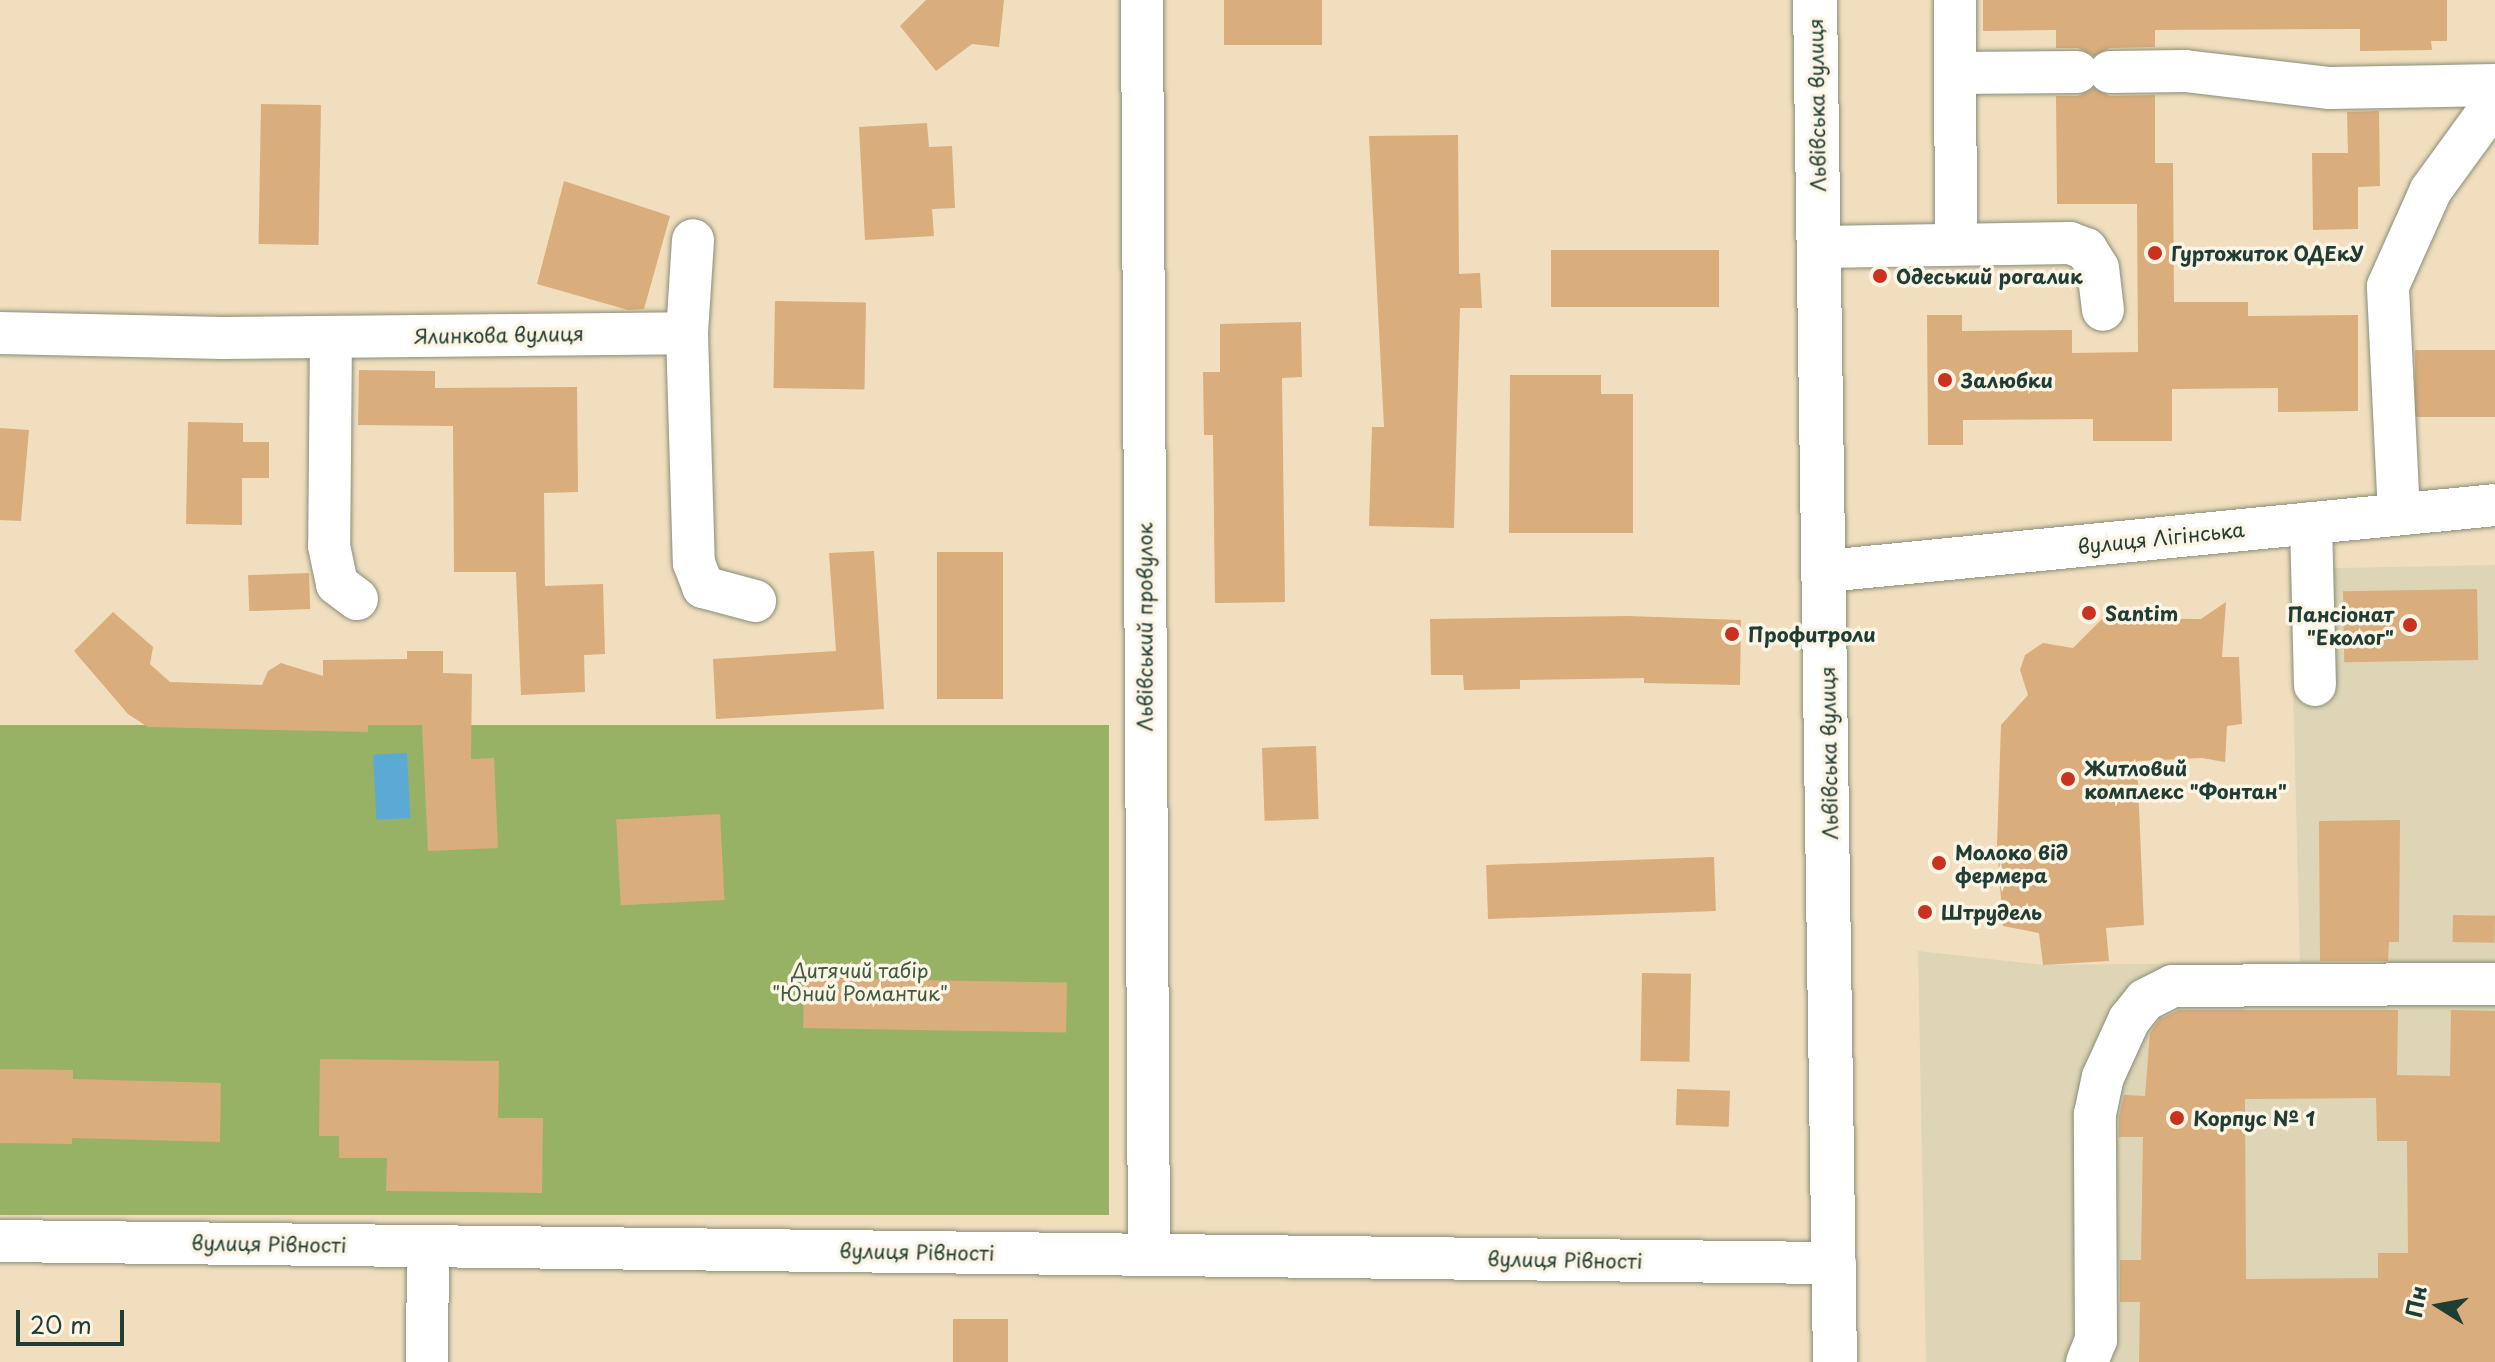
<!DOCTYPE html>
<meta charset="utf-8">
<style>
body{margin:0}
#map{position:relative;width:2495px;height:1362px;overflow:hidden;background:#f0debe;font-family:"Playpen Sans",sans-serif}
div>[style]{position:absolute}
.built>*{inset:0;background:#ddd5b5}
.forest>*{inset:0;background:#97b265;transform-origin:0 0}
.water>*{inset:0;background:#5aaad5;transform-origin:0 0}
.building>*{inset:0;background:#daad7c;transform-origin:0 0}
.roads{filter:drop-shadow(0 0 2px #888e79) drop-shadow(0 0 2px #888e79)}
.minor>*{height:42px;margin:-21px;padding:0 21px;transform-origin:21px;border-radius:21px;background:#fff}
.major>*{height:44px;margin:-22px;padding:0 22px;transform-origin:22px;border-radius:22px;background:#fff}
.dots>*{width:22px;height:22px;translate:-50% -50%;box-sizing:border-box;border:4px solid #fcf5e5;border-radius:50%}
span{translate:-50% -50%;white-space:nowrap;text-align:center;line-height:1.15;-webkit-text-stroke:7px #fcf5e5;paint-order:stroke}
.street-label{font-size:20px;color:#1f3d34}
.poi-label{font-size:20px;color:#1f3d34;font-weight:700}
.left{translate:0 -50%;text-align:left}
.right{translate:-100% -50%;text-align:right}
.park-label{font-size:20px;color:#3f5a41}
.north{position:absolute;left:2399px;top:1266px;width:80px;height:80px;-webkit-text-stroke:6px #fcf5e5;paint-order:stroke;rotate:281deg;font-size:22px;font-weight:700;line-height:32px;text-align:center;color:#1f3d34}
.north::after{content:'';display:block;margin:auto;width:28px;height:36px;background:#1f3d34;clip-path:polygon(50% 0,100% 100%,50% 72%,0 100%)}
.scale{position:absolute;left:16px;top:1310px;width:108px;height:36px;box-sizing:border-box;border:4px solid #1f3d34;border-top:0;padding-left:10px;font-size:24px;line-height:28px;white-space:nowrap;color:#1f3d34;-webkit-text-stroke:6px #fcf5e5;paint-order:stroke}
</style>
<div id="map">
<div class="built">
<div style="clip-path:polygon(2495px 565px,2495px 1362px,1926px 1362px,1918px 951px,2043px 965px,2300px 962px,2290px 569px)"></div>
</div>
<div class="forest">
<div style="left:0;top:725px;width:1109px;height:490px"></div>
</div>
<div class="water">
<div style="left:407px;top:753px;width:65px;height:34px;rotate:87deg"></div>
</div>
<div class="building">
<div style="clip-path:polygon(926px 0,1004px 0,999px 47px,972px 44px,936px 71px,900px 26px)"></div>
<div style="left:1224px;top:0;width:98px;height:45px"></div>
<div style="clip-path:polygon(1983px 0,2447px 0,2447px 41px,2431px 41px,2432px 50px,2360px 51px,2360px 29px,2155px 30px,2155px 47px,2110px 48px,2094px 56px,2078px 48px,2056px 48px,2056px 30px,1983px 31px)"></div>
<div style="clip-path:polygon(2094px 88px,2110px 96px,2155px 95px,2155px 163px,2173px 163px,2174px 302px,2248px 302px,2248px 316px,2358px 315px,2358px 411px,2278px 412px,2278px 388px,2172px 389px,2172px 441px,2093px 441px,2093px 419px,1963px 420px,1963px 445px,1928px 445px,1927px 315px,1962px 315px,1962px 331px,2072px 330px,2072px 353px,2138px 352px,2137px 204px,2057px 204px,2056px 96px,2078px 96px)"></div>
<div style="left:321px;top:105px;width:140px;height:60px;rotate:91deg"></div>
<div style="clip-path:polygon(2379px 111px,2380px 186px,2358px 187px,2358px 229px,2313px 230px,2312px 153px,2348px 153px,2347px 112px)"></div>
<div style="clip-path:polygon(927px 123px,929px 147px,952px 146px,955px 208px,932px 209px,934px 236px,865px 240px,859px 127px)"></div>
<div style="clip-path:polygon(1458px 135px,1459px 274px,1480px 273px,1482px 308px,1460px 308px,1454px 528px,1369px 526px,1372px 427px,1384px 427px,1369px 136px)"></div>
<div style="clip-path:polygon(564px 181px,670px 216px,644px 309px,628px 310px,537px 284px)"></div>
<div style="left:1551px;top:250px;width:168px;height:57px"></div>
<div style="left:775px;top:301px;width:91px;height:87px;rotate:1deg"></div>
<div style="clip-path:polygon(1301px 322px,1302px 377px,1282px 378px,1285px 602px,1215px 603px,1213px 435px,1204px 435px,1203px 372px,1220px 372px,1220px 324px)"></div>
<div style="left:2495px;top:350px;width:67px;height:80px;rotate:90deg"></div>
<div style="clip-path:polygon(359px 370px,435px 371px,435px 388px,577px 387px,578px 492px,544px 493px,545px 586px,603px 584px,605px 654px,584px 655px,585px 692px,521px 695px,516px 572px,454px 572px,453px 426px,358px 425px)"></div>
<div style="clip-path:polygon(1510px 375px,1601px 375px,1601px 394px,1633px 394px,1633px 533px,1509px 533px)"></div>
<div style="clip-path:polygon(188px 422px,243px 423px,243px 442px,269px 442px,269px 478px,242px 478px,242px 525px,186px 524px)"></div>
<div style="clip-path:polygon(0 428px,29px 430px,21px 521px,0 520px)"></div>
<div style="clip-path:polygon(874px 551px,884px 709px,716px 719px,713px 659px,836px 651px,829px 553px)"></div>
<div style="left:937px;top:552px;width:66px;height:147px"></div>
<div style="left:309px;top:573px;width:36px;height:61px;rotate:88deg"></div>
<div style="left:2477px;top:589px;width:71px;height:134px;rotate:89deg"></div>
<div style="clip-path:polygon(2226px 602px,2222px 657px,2239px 657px,2242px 724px,2227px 726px,2225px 762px,2202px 758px,2137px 761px,2144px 925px,2106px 928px,2109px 961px,2043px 965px,2039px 933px,2003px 926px,1997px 845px,2001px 725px,2028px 695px,2020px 670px,2025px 655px,2043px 643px,2073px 648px,2103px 618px,2201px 619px)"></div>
<div style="clip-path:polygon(113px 612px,153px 647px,150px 664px,170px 682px,262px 685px,268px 671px,281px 663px,323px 676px,323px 660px,407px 659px,407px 651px,443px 651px,443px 673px,472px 674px,471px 759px,494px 758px,498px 848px,428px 851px,422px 725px,368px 725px,368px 732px,148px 727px,128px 714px,74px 651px)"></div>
<div style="clip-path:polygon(1627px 616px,1741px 620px,1740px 685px,1644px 683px,1644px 678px,1520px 680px,1520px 689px,1464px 690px,1463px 675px,1431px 675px,1430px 619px)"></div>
<div style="left:1316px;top:746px;width:73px;height:54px;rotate:88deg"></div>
<div style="left:720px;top:814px;width:86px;height:104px;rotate:87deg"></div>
<div style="clip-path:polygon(2400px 820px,2399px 942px,2389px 942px,2388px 961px,2320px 961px,2319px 821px)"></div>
<div style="left:1714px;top:857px;width:54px;height:228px;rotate:88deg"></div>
<div style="left:2453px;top:915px;width:42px;height:27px;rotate:1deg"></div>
<div style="left:1642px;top:973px;width:49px;height:88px;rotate:1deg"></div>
<div style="left:804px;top:978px;width:263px;height:50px;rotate:1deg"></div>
<div style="clip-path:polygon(evenodd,2179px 1010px,2398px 1010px,2397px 1075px,2450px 1076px,2451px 1010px,2495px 1011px,2495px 1362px,2139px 1362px,2140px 1302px,2120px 1302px,2120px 1260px,2141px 1260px,2143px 1137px,2119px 1137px,2119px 1117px,2124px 1095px,2145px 1096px,2150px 1033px,2160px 1019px,2179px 1010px,2376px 1098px,2377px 1141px,2407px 1141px,2408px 1253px,2378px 1253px,2378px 1278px,2246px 1279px,2245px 1099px,2376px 1098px)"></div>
<div style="clip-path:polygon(320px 1059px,499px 1061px,498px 1118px,543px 1118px,542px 1193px,386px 1191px,387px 1158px,339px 1158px,339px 1136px,319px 1136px)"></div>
<div style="clip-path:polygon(0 1069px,73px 1070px,73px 1079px,221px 1083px,220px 1142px,72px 1138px,72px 1144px,0 1143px)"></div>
<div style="left:1677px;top:1089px;width:53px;height:36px;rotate:2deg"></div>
<div style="left:1008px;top:1319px;width:43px;height:55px;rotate:90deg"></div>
</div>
<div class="roads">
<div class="minor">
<div style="left:1142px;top:0;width:1255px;rotate:89.68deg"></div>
<div style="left:1955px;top:0;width:242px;rotate:89.8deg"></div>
<div style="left:2110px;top:72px;width:75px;rotate:-0.8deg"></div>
<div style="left:2185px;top:71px;width:146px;rotate:6.7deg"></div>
<div style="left:2330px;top:88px;width:165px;rotate:-1deg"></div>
<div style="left:1955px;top:73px;width:122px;rotate:-0.5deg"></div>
<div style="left:1820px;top:247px;width:250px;rotate:-0.9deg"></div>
<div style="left:2070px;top:243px;width:17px;rotate:21deg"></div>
<div style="left:2086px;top:249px;width:22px;rotate:58deg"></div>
<div style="left:2098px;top:268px;width:42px;rotate:83.2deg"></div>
<div style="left:0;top:333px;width:223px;rotate:1.3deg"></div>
<div style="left:223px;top:338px;width:464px;rotate:-0.6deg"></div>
<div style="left:687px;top:333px;width:230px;rotate:88.3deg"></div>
<div style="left:694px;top:563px;width:26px;rotate:69deg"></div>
<div style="left:703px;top:587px;width:54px;rotate:15.1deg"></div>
<div style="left:687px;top:333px;width:93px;rotate:-86.3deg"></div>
<div style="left:331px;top:337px;width:209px;rotate:90.5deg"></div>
<div style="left:329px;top:546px;width:39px;rotate:78deg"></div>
<div style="left:337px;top:584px;width:25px;rotate:37deg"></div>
<div style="left:2399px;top:514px;width:228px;rotate:-92.8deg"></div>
<div style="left:2388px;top:286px;width:105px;rotate:-65.9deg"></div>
<div style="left:2431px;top:190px;width:109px;rotate:-54deg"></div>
<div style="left:2311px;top:523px;width:162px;rotate:88.6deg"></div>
<div style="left:1827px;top:571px;width:671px;rotate:-5.64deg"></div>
<div style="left:0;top:1241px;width:1835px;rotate:0.69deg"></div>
<div style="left:427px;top:1362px;width:116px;rotate:-89.5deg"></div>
<div style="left:2087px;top:1362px;width:24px;rotate:-68deg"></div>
<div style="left:2096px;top:1340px;width:226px;rotate:-90.3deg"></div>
<div style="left:2095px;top:1114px;width:38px;rotate:-78deg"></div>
<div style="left:2103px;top:1077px;width:63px;rotate:-65.5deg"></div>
<div style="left:2129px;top:1020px;width:26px;rotate:-51deg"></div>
<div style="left:2145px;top:1000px;width:31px;rotate:-27deg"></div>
<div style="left:2173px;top:986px;width:322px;rotate:-0.4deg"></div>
</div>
<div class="major">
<div style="left:1815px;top:0;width:1362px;rotate:89.16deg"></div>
</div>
</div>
<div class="dots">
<div style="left:2155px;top:253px;background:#c8321e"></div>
<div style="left:1880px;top:276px;background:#c8321e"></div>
<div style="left:1945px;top:380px;background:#c8321e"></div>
<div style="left:2089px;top:613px;background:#c8321e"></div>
<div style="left:2410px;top:625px;background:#c8321e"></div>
<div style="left:1732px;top:634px;background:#c8321e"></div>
<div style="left:2068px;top:779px;background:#c8321e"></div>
<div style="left:1939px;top:863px;background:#c8321e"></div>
<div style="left:1925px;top:912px;background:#c8321e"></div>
<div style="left:2177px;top:1118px;background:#c8321e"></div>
</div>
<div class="street-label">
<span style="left:1817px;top:105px;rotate:-91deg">Львівська вулиця</span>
<span style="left:499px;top:335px;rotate:-1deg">Ялинкова вулиця</span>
<span style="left:2161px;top:538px;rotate:-6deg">вулиця Лігінська</span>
<span style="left:1145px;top:627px;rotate:-90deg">Львівський провулок</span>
<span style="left:1829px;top:753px;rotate:-91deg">Львівська вулиця</span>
<span style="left:269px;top:1244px;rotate:1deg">вулиця Рівності</span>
<span style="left:917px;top:1252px;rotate:1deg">вулиця Рівності</span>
<span style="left:1565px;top:1260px;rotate:1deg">вулиця Рівності</span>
</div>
<div class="poi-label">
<span class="left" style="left:2171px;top:253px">Гуртожиток ОДЕкУ</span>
<span class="left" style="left:1896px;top:276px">Одеський рогалик</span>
<span class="left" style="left:1961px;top:380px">Залюбки</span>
<span class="left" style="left:2105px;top:613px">Santim</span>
<span class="right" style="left:2394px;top:626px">Пансіонат<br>"Еколог"</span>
<span class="left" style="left:1748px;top:634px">Профитроли</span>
<span class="left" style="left:2084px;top:780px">Житловий<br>комплекс "Фонтан"</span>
<span class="left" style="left:1955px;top:864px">Молоко від<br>фермера</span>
<span class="left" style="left:1941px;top:912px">Штрудель</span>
<span class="left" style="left:2193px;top:1118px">Корпус № 1</span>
</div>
<div class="park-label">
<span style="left:860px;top:982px">Дитячий табір<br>"Юний Романтик"</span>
</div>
<div class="north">Пн</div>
<div class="scale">20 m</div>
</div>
